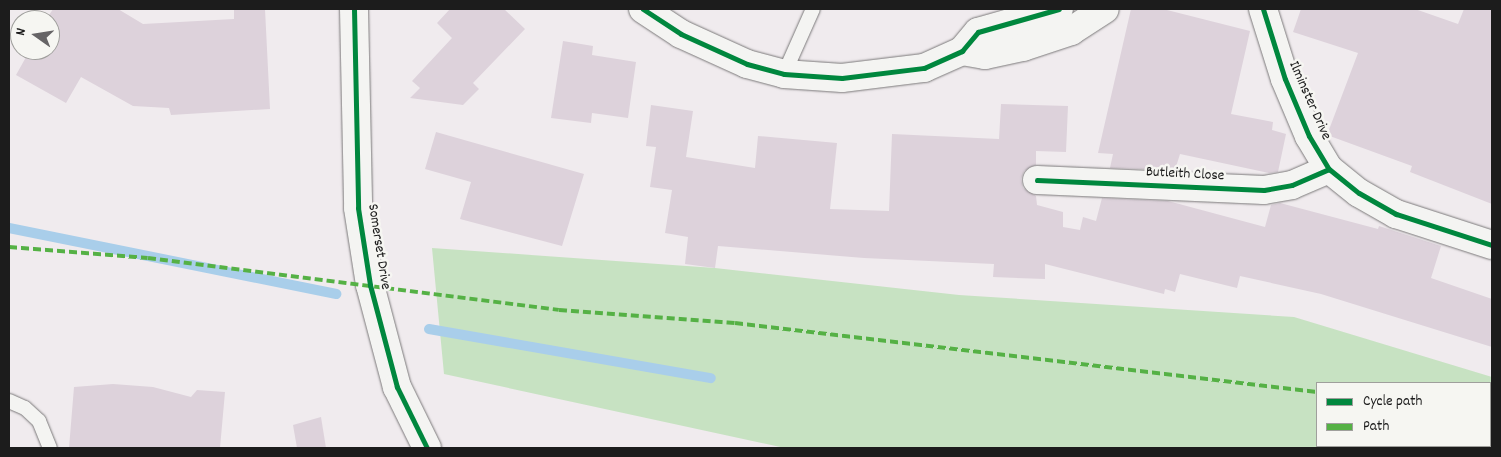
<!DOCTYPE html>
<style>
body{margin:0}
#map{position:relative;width:1501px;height:457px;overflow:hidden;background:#f0ebee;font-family:Dekko,sans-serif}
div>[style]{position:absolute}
.green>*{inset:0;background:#c7e2c2}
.stream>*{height:10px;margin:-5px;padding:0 5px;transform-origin:5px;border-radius:5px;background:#a9ceea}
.building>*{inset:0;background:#ddd2db}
.roads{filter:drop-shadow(0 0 1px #7b797a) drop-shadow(0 0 1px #7b797a)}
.service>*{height:14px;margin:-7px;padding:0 7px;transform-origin:7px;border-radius:7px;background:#f4f4f2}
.minor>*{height:28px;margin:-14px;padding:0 14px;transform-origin:14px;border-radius:14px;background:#f4f4f2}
.quiet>*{height:4px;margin-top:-2px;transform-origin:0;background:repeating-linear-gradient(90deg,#55b145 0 8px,transparent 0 12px)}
.cycleway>*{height:5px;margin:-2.5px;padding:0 2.5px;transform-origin:2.5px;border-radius:2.5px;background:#00873e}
span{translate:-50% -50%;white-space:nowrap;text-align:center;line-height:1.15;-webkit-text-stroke:5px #f6f6f2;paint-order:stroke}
.street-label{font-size:15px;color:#1c1c1c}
.frame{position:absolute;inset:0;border:10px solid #1c1c1c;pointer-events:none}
.legend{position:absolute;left:1316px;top:382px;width:175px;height:65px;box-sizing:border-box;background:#f6f6f2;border:1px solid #9f9f9c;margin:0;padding:6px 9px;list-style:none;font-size:15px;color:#1c1c1c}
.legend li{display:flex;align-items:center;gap:10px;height:25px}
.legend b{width:25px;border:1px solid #9f9f9c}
.north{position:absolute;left:10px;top:10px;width:50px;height:50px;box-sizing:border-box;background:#f6f6f2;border:1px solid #9f9f9c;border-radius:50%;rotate:283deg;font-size:14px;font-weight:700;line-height:20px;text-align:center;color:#1c1c1c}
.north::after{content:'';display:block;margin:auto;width:18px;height:22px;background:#666466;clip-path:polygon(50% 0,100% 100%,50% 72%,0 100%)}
</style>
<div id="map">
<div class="green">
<div style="clip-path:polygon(evenodd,432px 248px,715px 268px,959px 295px,1294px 317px,1492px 377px,1492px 448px,785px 448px,444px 374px,432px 248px,1317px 383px,1490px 383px,1490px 446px,1317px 446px,1317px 383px)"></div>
</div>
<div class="stream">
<div style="left:9px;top:228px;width:334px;rotate:11.4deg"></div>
<div style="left:429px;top:329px;width:286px;rotate:9.9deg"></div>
</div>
<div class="building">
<div style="clip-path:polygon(53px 9px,118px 9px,143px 24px,234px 19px,234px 9px,265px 9px,270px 109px,171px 115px,169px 108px,133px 106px,81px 77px,66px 103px,16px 75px,30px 50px,50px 50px,50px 20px,46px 20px)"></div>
<div style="clip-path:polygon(450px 9px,504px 9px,525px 29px,473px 83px,479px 89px,463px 105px,410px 98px,420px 88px,412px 81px,452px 38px,437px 23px)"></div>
<div style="clip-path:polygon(1131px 9px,1163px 9px,1250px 31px,1231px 114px,1273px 122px,1272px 130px,1286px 134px,1278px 172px,1269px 173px,1180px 154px,1175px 170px,1110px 168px,1113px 154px,1098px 153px)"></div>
<div style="clip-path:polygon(1301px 9px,1415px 9px,1458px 24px,1464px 9px,1492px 9px,1492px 204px,1410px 172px,1412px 166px,1327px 135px,1358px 53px,1293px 32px)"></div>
<div style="clip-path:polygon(563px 41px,593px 46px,592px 55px,636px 62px,628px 118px,592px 113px,591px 123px,551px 118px)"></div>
<div style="clip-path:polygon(1001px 104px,1068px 106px,1066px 152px,1036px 151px,1036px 165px,1024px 171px,1021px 179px,1023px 188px,1036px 196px,1037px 205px,1063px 212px,1063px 227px,1080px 230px,1083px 217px,1096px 221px,1102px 198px,1168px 201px,1265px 227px,1271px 205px,1280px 203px,1378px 229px,1379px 226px,1441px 246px,1431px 278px,1492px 299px,1492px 347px,1321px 294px,1240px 276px,1237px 288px,1180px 274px,1175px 292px,1165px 289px,1164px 294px,1045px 264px,1045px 279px,993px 277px,994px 264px,864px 258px,718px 246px,715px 268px,685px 264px,688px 237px,665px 233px,672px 190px,650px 187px,656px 147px,646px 146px,651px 105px,693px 111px,686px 157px,755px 168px,758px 136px,837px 143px,830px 209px,889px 211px,892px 134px,999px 139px)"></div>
<div style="clip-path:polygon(436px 132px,584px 174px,562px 246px,460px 219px,471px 182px,425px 169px)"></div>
<div style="clip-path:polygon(113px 384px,153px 387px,191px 397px,197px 390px,225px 392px,220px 448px,69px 448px,74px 387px)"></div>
<div style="clip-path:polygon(321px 417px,326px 448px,297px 448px,293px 425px)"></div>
</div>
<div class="roads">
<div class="service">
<div style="left:784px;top:74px;width:71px;rotate:-66deg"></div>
<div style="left:9px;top:401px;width:17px;rotate:24deg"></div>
<div style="left:25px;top:408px;width:19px;rotate:43deg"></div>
<div style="left:39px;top:421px;width:29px;rotate:68deg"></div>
</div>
<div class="minor">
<div style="left:354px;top:9px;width:199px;rotate:88.8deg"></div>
<div style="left:358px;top:208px;width:78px;rotate:81.1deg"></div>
<div style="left:370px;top:285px;width:106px;rotate:75.2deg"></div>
<div style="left:397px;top:387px;width:68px;rotate:63.8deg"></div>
<div style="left:643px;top:9px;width:45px;rotate:33.3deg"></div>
<div style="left:681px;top:34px;width:72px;rotate:24.4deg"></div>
<div style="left:747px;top:64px;width:38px;rotate:15deg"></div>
<div style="left:784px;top:74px;width:58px;rotate:3.9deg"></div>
<div style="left:842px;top:78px;width:83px;rotate:-7deg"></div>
<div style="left:924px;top:68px;width:42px;rotate:-24.1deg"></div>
<div style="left:962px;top:51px;width:25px;rotate:-50deg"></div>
<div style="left:978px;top:32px;width:84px;rotate:-15.9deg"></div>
<div style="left:1263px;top:9px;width:73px;rotate:72.6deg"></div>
<div style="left:1285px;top:79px;width:62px;rotate:67.2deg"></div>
<div style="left:1309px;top:136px;width:39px;rotate:59deg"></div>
<div style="left:1329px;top:169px;width:38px;rotate:39deg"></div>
<div style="left:1359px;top:193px;width:43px;rotate:29.6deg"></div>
<div style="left:1396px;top:214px;width:101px;rotate:17.9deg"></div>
<div style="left:962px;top:51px;width:23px;rotate:10deg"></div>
<div style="left:985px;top:55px;width:39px;rotate:-12deg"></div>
<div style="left:1023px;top:47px;width:51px;rotate:-18.4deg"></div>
<div style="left:1071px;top:31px;width:40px;rotate:-32.9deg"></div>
<div style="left:1037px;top:180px;width:227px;rotate:2.5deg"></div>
<div style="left:1264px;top:190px;width:28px;rotate:-10deg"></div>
<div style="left:1292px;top:185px;width:40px;rotate:-23.4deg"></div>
</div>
</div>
<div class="quiet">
<div style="left:9px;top:247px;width:139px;rotate:4.5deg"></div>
<div style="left:148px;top:258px;width:414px;rotate:7.2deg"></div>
<div style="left:559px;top:310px;width:176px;rotate:4.2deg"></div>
<div style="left:735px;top:323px;width:586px;rotate:6.76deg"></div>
<div style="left:1490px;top:432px;width:2px"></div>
</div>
<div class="cycleway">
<div style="left:354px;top:9px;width:199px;rotate:88.8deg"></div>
<div style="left:358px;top:208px;width:78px;rotate:81.1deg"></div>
<div style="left:370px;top:285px;width:106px;rotate:75.2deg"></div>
<div style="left:397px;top:387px;width:68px;rotate:63.8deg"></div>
<div style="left:643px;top:9px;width:45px;rotate:33.3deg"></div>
<div style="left:681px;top:34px;width:72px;rotate:24.4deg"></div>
<div style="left:747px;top:64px;width:38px;rotate:15deg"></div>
<div style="left:784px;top:74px;width:58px;rotate:3.9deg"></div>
<div style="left:842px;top:78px;width:83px;rotate:-7deg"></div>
<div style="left:924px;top:68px;width:42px;rotate:-24.1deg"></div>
<div style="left:962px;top:51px;width:25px;rotate:-50deg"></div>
<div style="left:978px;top:32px;width:84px;rotate:-15.9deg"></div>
<div style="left:1263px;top:9px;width:73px;rotate:72.6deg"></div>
<div style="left:1285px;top:79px;width:62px;rotate:67.2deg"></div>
<div style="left:1309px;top:136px;width:39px;rotate:59deg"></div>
<div style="left:1329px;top:169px;width:38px;rotate:39deg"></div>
<div style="left:1359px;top:193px;width:43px;rotate:29.6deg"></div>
<div style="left:1396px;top:214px;width:101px;rotate:17.9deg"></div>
<div style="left:1037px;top:180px;width:227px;rotate:2.5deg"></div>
<div style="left:1264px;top:190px;width:28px;rotate:-10deg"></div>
<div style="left:1292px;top:185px;width:40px;rotate:-23.4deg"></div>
</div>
<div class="street-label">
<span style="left:1309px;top:101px;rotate:66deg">Ilminster Drive</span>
<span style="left:1185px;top:175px;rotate:3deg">Butleith Close</span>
<span style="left:378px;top:247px;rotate:81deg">Somerset Drive</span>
</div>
<div class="frame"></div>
<ul class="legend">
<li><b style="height:6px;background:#00873e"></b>Cycle path</li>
<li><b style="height:6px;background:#55b145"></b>Path</li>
</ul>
<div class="north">N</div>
</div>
